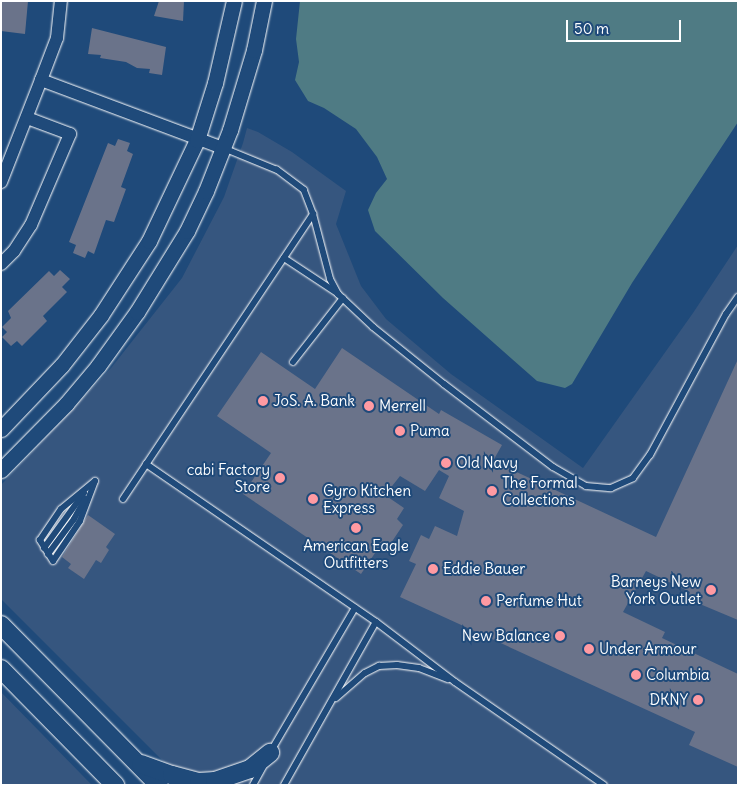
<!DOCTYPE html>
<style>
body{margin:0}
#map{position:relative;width:739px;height:786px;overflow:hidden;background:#1f4a7a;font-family:Delius,sans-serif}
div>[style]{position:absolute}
.built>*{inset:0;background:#36567f}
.green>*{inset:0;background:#4f7b84}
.building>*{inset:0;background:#6a738a}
.roads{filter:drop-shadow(0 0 1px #fff) drop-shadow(0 0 1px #fff)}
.service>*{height:6px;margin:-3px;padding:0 3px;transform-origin:3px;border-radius:3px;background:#1f4a7a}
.minor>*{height:12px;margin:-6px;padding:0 6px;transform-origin:6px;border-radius:6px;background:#1f4a7a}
.tertiary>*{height:15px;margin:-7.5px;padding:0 7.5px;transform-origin:7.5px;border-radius:7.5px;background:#1f4a7a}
.secondary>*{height:18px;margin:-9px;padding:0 9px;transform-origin:9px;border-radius:9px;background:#1f4a7a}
.dots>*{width:14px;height:14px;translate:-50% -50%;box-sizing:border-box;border:2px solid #1f4a7a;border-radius:50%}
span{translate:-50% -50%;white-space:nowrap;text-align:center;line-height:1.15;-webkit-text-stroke:4px #1f4a7a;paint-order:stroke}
.poi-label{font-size:15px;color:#fff}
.left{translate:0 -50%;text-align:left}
.right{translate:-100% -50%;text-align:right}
.frame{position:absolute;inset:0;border:2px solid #fff;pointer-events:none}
.scale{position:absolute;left:566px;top:20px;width:115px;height:22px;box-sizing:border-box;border:2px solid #fff;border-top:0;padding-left:6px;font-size:15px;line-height:18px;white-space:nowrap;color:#fff;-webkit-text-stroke:4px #1f4a7a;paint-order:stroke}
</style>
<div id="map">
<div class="built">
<div style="clip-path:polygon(247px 128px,258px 132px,292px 152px,346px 191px,336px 224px,361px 286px,386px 319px,451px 374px,583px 468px,693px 313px,738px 245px,738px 785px,187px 785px,1px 599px,1px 485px,111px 368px,182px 278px,224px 197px,243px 143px)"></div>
<div style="clip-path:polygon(1px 692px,85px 778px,92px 785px,1px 785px)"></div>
</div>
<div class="green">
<div style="clip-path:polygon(300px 1px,738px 1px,738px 122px,632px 283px,572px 384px,565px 388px,537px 381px,443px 298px,375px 231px,368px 210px,376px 193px,387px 179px,377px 157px,356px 129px,324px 108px,308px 101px,295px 80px,299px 62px,296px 39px)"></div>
</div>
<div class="building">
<div style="clip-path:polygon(1px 1px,28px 1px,25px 34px,1px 31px)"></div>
<div style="clip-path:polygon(159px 1px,184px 1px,183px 21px,154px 16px)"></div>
<div style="clip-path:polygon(92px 28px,166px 47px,162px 75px,149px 73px,150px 69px,137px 68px,126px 62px,100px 58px,101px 55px,88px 54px)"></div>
<div style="clip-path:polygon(118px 139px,130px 143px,127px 151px,133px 154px,121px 187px,126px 189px,114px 222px,106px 220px,94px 254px,88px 251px,85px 258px,73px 253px,76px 245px,69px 242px,108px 143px,115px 146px)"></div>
<div style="clip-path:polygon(60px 270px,70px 279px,62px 287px,67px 292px,43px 316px,47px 321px,22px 346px,17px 341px,11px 346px,2px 337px,7px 332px,2px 327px,11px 318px,8px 311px,49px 271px,54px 276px)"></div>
<div style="clip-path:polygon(342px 348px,439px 414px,441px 410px,502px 445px,493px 461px,656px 537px,738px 359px,738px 620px,688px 599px,690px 592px,646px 571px,623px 612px,665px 632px,662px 638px,738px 674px,738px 767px,689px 745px,695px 732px,400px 597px,416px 564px,409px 561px,421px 535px,429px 539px,435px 526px,457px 536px,464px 511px,439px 498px,449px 476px,439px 470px,425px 491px,400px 476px,385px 495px,404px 508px,397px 519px,403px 525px,387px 549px,381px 544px,361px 574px,243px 494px,271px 453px,217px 416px,261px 352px,315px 389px)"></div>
<div style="clip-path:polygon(88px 515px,115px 534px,106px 547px,109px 550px,101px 563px,96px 560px,84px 579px,68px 568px,71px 564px,62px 557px)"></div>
</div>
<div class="roads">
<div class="service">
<div style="left:313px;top:214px;width:67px;rotate:75.3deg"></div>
<div style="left:330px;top:279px;width:17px;rotate:62deg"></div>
<div style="left:338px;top:294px;width:48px;rotate:43.3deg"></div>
<div style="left:373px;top:327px;width:91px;rotate:38.8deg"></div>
<div style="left:444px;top:384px;width:137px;rotate:37.3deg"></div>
<div style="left:553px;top:467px;width:38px;rotate:30deg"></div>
<div style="left:586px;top:486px;width:25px;rotate:5deg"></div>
<div style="left:611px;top:488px;width:24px;rotate:-24deg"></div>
<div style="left:633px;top:478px;width:29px;rotate:-54deg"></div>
<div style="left:650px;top:455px;width:160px;rotate:-61.7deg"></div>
<div style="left:726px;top:314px;width:21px;rotate:-55deg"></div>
<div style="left:284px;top:258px;width:64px;rotate:33.4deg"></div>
<div style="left:293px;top:362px;width:81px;rotate:-52deg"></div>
<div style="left:146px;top:464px;width:279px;rotate:34.5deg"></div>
<div style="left:376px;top:622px;width:99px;rotate:37.2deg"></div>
<div style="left:455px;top:682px;width:181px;rotate:34.7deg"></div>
<div style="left:95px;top:481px;width:43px;rotate:110.6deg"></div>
<div style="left:80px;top:521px;width:48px;rotate:124deg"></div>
<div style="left:53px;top:561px;width:25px;rotate:-122deg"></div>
<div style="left:40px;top:540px;width:37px;rotate:-56deg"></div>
<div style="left:61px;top:509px;width:44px;rotate:-39.5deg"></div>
<div style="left:123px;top:499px;width:343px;rotate:-56.3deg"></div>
<div style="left:313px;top:214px;width:26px;rotate:-111deg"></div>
<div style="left:304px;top:190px;width:34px;rotate:-143deg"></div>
<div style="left:277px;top:170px;width:58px;rotate:-157.8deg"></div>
<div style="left:44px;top:548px;width:68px;rotate:-54deg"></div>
<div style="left:48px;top:554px;width:44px;rotate:-53.4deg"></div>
<div style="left:74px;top:519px;width:23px;rotate:-61deg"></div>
<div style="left:336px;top:698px;width:38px;rotate:-41deg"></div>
<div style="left:365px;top:673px;width:16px;rotate:-27deg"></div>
<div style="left:379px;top:666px;width:18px;rotate:-3deg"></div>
<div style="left:397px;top:665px;width:22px;rotate:8deg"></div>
<div style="left:419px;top:668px;width:31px;rotate:21deg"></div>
<div style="left:271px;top:751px;width:166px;rotate:-59.6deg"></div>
<div style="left:253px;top:785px;width:21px;rotate:-61deg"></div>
<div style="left:284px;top:785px;width:187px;rotate:-60.6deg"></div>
</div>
<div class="minor">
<div style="left:41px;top:80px;width:45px;rotate:-69.1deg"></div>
<div style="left:57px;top:38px;width:37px;rotate:-84deg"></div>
<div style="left:1px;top:182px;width:110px;rotate:-68.6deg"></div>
<div style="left:41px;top:80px;width:194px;rotate:20.5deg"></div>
<div style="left:1px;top:264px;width:18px;rotate:-45deg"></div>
<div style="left:14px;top:251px;width:31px;rotate:-57deg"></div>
<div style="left:31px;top:225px;width:99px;rotate:-66.8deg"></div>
<div style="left:70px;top:134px;width:46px;rotate:-159.6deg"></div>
</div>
<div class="tertiary">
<div style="left:1px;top:429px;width:88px;rotate:-46.4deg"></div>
<div style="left:62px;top:365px;width:63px;rotate:-52deg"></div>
<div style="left:101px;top:315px;width:88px;rotate:-57deg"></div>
<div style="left:149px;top:241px;width:112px;rotate:-64.6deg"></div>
<div style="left:197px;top:140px;width:60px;rotate:-72.5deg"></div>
<div style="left:215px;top:83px;width:84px;rotate:-77deg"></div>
<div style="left:1px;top:470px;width:93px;rotate:-45.4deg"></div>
<div style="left:66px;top:404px;width:50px;rotate:-49.9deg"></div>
<div style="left:98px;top:366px;width:67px;rotate:-54.2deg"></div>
<div style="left:137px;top:312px;width:95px;rotate:-58.3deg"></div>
<div style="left:187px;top:231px;width:44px;rotate:-64.6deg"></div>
<div style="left:206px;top:191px;width:66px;rotate:-68.5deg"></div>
<div style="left:230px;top:130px;width:84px;rotate:-73.3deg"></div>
<div style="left:254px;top:50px;width:50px;rotate:-78.5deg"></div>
</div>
<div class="secondary">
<div style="left:1px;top:625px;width:225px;rotate:45.4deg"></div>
<div style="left:1px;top:669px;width:163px;rotate:45.5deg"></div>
<div style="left:141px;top:764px;width:33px;rotate:20deg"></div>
<div style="left:172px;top:775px;width:28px;rotate:15deg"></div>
<div style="left:199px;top:782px;width:16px;rotate:-4deg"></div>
<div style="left:215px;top:781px;width:37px;rotate:-19deg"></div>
<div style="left:250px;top:769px;width:26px;rotate:-39deg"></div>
</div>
</div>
<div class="dots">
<div style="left:263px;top:401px;background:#ff9aa2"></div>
<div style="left:369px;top:406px;background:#ff9aa2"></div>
<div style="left:400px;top:431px;background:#ff9aa2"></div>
<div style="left:446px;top:463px;background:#ff9aa2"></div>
<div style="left:280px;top:478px;background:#ff9aa2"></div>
<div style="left:492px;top:491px;background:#ff9aa2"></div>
<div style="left:313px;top:499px;background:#ff9aa2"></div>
<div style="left:356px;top:528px;background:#ff9aa2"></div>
<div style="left:433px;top:569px;background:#ff9aa2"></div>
<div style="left:711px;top:590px;background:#ff9aa2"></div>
<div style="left:486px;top:601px;background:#ff9aa2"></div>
<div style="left:560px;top:636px;background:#ff9aa2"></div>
<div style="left:589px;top:649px;background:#ff9aa2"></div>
<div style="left:636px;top:675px;background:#ff9aa2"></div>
<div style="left:698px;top:700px;background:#ff9aa2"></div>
</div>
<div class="poi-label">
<span class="left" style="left:273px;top:401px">JoS. A. Bank</span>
<span class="left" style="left:379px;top:406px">Merrell</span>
<span class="left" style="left:410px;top:431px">Puma</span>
<span class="left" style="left:456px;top:463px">Old Navy</span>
<span class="right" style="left:270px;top:478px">cabi Factory<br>Store</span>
<span class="left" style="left:502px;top:491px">The Formal<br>Collections</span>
<span class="left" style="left:323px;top:499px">Gyro Kitchen<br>Express</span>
<span style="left:356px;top:554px">American Eagle<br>Outfitters</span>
<span class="left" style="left:443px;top:569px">Eddie Bauer</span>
<span class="right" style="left:701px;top:590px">Barneys New<br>York Outlet</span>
<span class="left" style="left:496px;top:601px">Perfume Hut</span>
<span class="right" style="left:550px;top:636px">New Balance</span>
<span class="left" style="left:599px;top:649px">Under Armour</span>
<span class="left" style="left:646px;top:675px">Columbia</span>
<span class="right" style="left:688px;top:700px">DKNY</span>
</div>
<div class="frame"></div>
<div class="scale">50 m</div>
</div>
